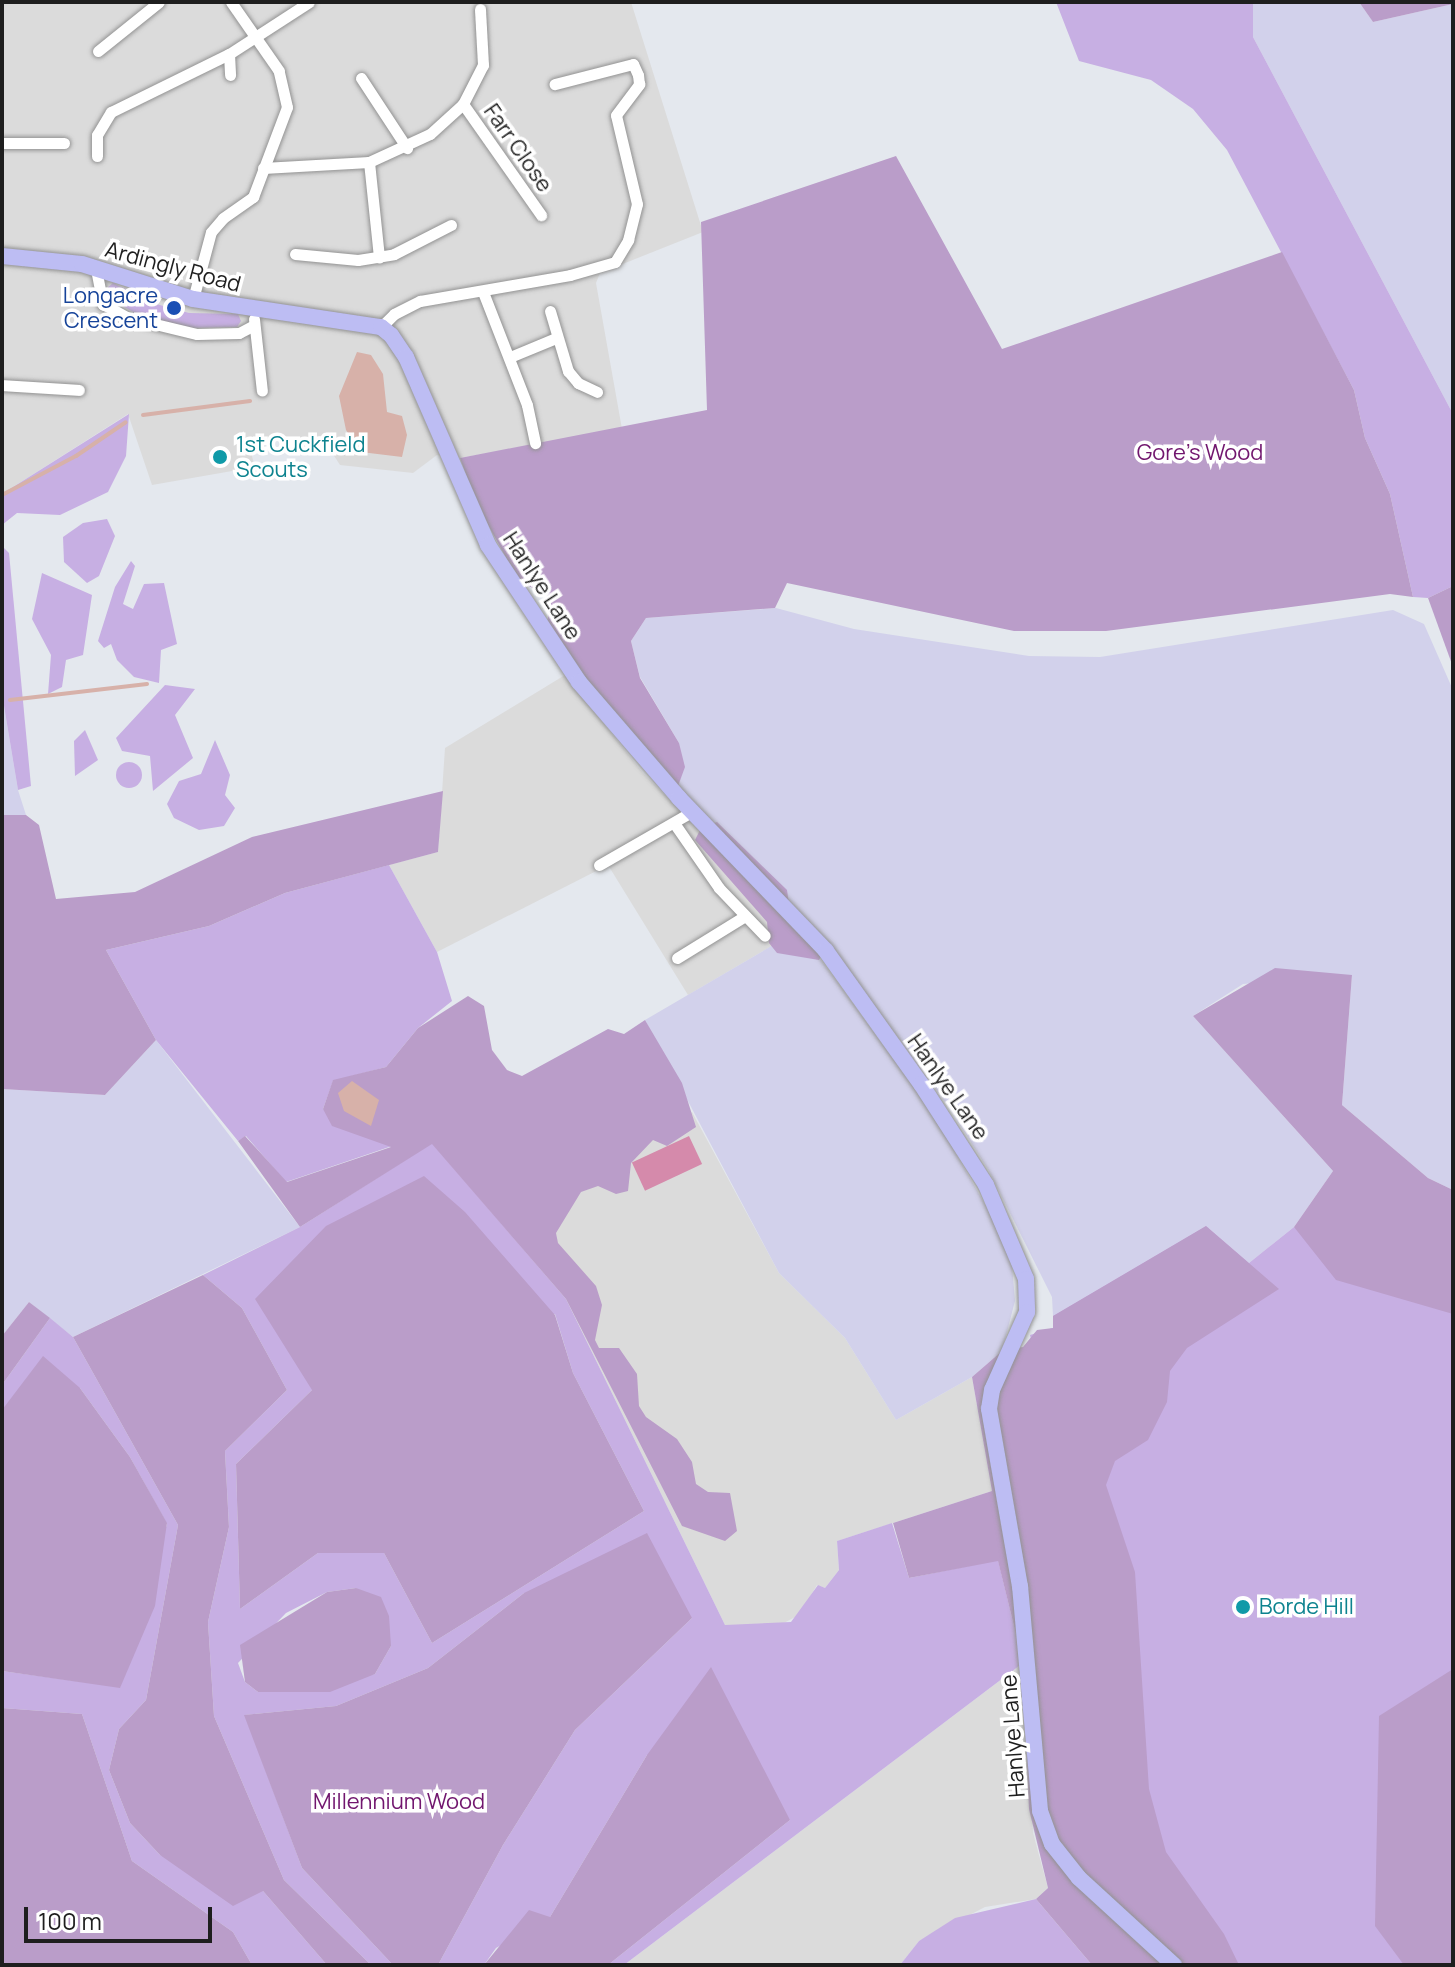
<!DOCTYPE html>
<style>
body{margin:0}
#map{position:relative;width:1455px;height:1967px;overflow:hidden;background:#e4e8ee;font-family:Manrope,sans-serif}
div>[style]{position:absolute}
.residential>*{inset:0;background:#dbdbdb}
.farmland>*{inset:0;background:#d2d1eb}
.grass>*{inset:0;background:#c7afe3}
.round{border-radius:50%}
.forest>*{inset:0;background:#ba9dc9}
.pitch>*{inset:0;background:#d58aab;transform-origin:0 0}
.water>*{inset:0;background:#d7b1a9}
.stream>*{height:4px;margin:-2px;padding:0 2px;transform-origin:2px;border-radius:2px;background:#d7b1a9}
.roads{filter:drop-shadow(0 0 2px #929292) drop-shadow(0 0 2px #929292)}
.street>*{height:11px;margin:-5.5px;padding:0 5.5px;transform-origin:5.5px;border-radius:5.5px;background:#fff}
.secondary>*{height:16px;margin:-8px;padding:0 8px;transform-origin:8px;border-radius:8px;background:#bdbdf3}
.dots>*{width:22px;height:22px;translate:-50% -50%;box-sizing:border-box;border:4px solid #fff;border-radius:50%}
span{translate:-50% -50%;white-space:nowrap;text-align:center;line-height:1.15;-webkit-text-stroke:7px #fff;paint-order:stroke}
.street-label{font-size:22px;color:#1e1e1e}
.transit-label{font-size:22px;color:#164399}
.right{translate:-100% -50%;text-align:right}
.culture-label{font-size:22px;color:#0d838f}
.left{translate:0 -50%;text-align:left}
.park-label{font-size:22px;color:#71166e}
.frame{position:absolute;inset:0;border:4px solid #1e1e1e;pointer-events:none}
.scale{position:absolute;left:24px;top:1907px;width:188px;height:36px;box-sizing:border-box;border:4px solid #1e1e1e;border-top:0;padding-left:10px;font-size:24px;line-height:28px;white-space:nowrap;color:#1e1e1e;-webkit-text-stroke:6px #fff;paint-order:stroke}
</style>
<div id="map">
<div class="residential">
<div style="clip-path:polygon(2px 2px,631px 2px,703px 232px,600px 273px,596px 283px,622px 429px,460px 458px,437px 455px,413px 473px,340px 465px,322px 437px,248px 442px,255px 467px,152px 485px,128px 414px,2px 494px)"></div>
<div style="clip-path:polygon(565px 675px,643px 773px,799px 930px,688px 995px,608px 865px,437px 952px,389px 865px,438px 852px,445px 748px)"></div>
<div style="clip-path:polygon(692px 1112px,779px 1273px,845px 1338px,896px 1420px,972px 1377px,992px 1491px,837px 1541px,839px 1570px,825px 1588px,817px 1585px,799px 1615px,780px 1625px,725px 1625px,566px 1299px,551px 1201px)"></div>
<div style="clip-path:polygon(1023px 1663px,1033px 1833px,1048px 1888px,1036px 1899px,985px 1907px,919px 1941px,900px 1965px,624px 1965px)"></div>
</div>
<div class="farmland">
<div style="clip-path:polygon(1253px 2px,1359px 2px,1373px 22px,1453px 4px,1453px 414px,1253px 37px)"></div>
<div style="clip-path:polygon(776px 608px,854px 629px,1029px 656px,1100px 657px,1393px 610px,1424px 624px,1453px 690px,1453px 1190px,1428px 1178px,1342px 1105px,1352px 975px,1243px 984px,1193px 1016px,1333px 1171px,1294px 1227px,1249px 1263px,1206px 1226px,1053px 1316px,1052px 1297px,989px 1171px,948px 1106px,867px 995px,678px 786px,679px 743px,640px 677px,631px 641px,646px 618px)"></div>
<div style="clip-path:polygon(2px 694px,18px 790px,26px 815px,2px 815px)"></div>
<div style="clip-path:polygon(799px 930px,932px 1112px,991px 1215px,1012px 1266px,1015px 1301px,1002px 1351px,972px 1377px,896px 1420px,845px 1338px,779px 1273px,645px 1020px)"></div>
<div style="clip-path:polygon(156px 1040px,300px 1227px,73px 1337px,29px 1302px,2px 1336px,2px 1089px,105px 1095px)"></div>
</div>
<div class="grass">
<div style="clip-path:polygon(1056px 2px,1253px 2px,1253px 37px,1453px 414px,1453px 586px,1428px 598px,1413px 597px,1390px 494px,1365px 438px,1354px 390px,1227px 150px,1193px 109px,1151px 80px,1079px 61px)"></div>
<div style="clip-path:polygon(113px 283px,156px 304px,189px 313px,238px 314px,241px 321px,237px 327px,188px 328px,140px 316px,109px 298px,107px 288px)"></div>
<div style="clip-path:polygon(129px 414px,126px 456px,108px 492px,60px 515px,17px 513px,2px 525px,2px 494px)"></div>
<div style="clip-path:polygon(107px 519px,115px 536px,99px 576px,87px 583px,64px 562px,63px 537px,83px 523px)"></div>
<div style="clip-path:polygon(2px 546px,9px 553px,31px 786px,18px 790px,2px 694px)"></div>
<div style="clip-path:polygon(131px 561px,135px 566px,123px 604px,133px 609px,144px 584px,164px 583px,177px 644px,161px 650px,159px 683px,134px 677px,117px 660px,111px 644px,104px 648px,98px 641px,115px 587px)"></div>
<div style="clip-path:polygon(42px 573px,92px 595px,83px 655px,66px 660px,62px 687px,48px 694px,51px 655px,32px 619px)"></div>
<div style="clip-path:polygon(165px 685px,195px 689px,175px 715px,193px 758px,153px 791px,150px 756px,122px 751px,116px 738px)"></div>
<div style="clip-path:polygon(85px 730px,98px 760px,75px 776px,74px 741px)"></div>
<div style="clip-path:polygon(215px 740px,230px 775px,225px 795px,235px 808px,224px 826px,199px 830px,174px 818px,167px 804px,179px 781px,201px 774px)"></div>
<div class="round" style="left:116px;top:762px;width:26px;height:26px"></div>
<div style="clip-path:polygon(389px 865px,437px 952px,452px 1001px,418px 1028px,386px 1067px,333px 1081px,323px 1109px,392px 1146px,286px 1182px,246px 1136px,238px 1141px,156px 1040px,106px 950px,209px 926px,285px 893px)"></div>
<div style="clip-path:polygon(evenodd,432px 1143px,566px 1299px,725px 1625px,791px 1622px,818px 1585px,825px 1588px,839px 1570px,837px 1541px,892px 1523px,909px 1578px,998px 1560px,1023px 1663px,624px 1965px,608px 1965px,790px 1820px,647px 1755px,550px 1917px,496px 1948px,484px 1965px,438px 1965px,503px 1845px,575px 1730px,692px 1618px,524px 1593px,428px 1668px,336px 1706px,245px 1715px,302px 1868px,393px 1965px,371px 1965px,284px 1880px,214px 1716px,208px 1622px,229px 1527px,225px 1451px,287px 1390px,242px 1308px,203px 1275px,300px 1227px,432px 1143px,555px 1314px,573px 1373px,644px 1511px,432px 1643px,384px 1553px,318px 1553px,240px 1609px,236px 1464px,312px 1390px,555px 1314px,432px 1143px,356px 1588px,391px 1646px,375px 1674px,258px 1692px,245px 1682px,238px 1663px,286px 1613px,327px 1592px,356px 1588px)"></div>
<div style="clip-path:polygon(1206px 1226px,1249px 1263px,1294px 1227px,1453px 1270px,1453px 1965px,1185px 1965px,1030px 1335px,1053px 1328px,1053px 1316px)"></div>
<div style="clip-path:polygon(50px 1318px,73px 1337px,178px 1525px,146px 1700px,119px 1729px,109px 1770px,130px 1823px,160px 1855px,263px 1891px,327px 1965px,252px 1965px,233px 1932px,132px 1861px,82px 1714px,2px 1708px,2px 1671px,120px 1687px,167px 1524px,130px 1457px,80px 1388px,2px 1410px,2px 1385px)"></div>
<div style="clip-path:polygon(1036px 1899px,1092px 1965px,900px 1965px,919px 1941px,955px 1918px)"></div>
</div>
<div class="forest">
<div style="clip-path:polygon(1359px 2px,1453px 2px,1453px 4px,1373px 22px)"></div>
<div style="clip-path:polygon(896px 156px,1002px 349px,1282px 252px,1354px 390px,1365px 438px,1390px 494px,1413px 597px,1390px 594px,1106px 631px,1014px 631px,787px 583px,775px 608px,646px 618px,631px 641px,640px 678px,679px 743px,685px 767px,678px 786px,612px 714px,566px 652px,547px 622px,552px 598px,519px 581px,476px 503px,460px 458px,707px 410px,701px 222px)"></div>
<div style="clip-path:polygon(1453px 586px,1453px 667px,1428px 598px)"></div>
<div style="clip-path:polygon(443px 791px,438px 852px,285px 893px,209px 926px,106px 950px,156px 1040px,105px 1095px,2px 1089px,2px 815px,26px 815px,39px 825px,56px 899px,135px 892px,252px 837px)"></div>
<div style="clip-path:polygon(717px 822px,787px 890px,791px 918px,822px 954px,819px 960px,777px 953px,769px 943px,767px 922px,695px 840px,701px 828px)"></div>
<div style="clip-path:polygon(1275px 968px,1352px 975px,1342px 1105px,1428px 1178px,1453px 1190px,1453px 1314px,1336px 1280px,1294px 1227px,1333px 1171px,1193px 1016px)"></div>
<div style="clip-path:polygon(468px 996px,484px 1006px,492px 1050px,507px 1070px,522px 1076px,608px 1029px,624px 1034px,645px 1020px,682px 1083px,696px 1127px,667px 1146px,653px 1140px,631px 1163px,628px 1191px,616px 1194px,598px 1186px,581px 1192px,556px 1233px,558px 1243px,596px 1286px,602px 1305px,595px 1340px,599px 1348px,619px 1348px,637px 1374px,639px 1406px,646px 1417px,677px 1439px,692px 1462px,696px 1484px,708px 1492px,730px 1493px,737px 1531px,725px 1541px,682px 1526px,566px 1299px,432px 1144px,300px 1227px,238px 1141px,245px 1136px,287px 1182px,391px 1147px,332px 1126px,323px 1109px,333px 1080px,386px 1067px,418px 1028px)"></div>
<div style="clip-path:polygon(424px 1176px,465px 1212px,555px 1315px,573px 1373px,644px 1511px,432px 1643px,384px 1553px,318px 1553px,240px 1609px,236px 1464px,312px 1390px,255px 1299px,326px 1226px)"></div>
<div style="clip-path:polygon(1206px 1226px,1279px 1289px,1187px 1348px,1170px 1371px,1167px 1402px,1148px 1440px,1115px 1461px,1106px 1485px,1135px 1572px,1149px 1789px,1166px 1852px,1224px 1934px,1239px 1965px,1092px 1965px,1036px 1899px,1048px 1888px,1029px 1809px,1023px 1663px,998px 1561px,909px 1578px,893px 1523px,992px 1491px,972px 1377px,1002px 1351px,1023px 1347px,1037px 1330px,1053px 1328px,1053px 1316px)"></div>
<div style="clip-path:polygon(203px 1275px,242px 1308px,287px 1390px,225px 1451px,229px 1527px,208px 1622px,214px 1716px,284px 1880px,371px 1965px,327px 1965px,263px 1891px,233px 1906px,160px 1855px,130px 1823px,109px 1770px,119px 1729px,146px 1700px,178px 1525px,73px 1337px)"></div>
<div style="clip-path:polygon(29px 1302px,50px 1318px,2px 1385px,2px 1336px)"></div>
<div style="clip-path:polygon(43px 1356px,80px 1388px,130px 1457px,167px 1523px,155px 1606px,120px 1688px,2px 1671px,2px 1410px)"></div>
<div style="clip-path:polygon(647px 1533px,692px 1618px,575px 1730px,503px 1845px,438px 1965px,393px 1965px,302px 1868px,244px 1715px,336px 1706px,428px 1668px,524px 1593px)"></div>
<div style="clip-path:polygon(356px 1588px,381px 1597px,389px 1616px,391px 1646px,375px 1674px,330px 1692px,258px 1692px,245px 1682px,240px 1645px,327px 1592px)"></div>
<div style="clip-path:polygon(711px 1667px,790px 1820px,608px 1965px,484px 1965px,529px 1910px,550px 1917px,647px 1755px)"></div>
<div style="clip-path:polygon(1453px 1669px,1453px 1965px,1404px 1965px,1375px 1926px,1379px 1716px)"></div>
<div style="clip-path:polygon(2px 1708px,82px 1714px,132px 1861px,233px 1932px,252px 1965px,2px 1965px)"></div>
</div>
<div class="pitch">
<div style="left:689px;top:1136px;width:31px;height:63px;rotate:65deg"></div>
</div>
<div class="water">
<div style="clip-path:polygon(357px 352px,371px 355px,383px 374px,387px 412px,402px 416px,407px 435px,402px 457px,361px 452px,346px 430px,339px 396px)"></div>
<div style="clip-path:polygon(352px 1081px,379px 1100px,371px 1126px,344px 1111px,338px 1093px)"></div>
</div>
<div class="stream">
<div style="left:143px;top:415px;width:108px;rotate:-7.5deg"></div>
<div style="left:2px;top:495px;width:84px;rotate:-27.8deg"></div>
<div style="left:76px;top:456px;width:60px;rotate:-34.2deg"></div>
<div style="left:10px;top:700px;width:138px;rotate:-6.7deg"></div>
</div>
<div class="roads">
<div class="street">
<div style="left:98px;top:51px;width:78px;rotate:-38.8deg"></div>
<div style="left:229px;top:54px;width:21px;rotate:87deg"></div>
<div style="left:361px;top:78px;width:84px;rotate:56.7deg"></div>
<div style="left:463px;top:104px;width:136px;rotate:54.9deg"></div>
<div style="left:2px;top:143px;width:62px"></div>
<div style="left:97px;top:156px;width:21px;rotate:-90deg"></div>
<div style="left:97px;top:135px;width:27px;rotate:-59deg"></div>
<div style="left:111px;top:112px;width:131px;rotate:-26.2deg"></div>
<div style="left:229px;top:54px;width:95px;rotate:-33deg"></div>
<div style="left:369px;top:162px;width:96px;rotate:84deg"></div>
<div style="left:263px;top:168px;width:106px;rotate:-3.2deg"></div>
<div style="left:369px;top:162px;width:67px;rotate:-24.7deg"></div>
<div style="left:430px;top:134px;width:45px;rotate:-42.3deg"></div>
<div style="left:463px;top:104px;width:44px;rotate:-62.9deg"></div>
<div style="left:483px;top:65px;width:56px;rotate:-93.1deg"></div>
<div style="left:295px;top:254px;width:63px;rotate:5.4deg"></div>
<div style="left:358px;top:260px;width:36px;rotate:-9deg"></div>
<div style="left:394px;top:254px;width:64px;rotate:-27deg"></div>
<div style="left:96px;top:269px;width:36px;rotate:79deg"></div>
<div style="left:103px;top:304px;width:26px;rotate:29deg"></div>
<div style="left:126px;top:317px;width:73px;rotate:13.5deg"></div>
<div style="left:197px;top:334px;width:42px;rotate:-1.4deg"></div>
<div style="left:239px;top:333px;width:17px;rotate:-28deg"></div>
<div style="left:483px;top:292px;width:121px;rotate:68.7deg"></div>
<div style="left:527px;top:405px;width:39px;rotate:78deg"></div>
<div style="left:193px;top:299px;width:69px;rotate:-75deg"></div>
<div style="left:211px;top:232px;width:18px;rotate:-49deg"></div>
<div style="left:223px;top:218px;width:37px;rotate:-35deg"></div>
<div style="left:253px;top:197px;width:96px;rotate:-69.3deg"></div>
<div style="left:287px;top:107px;width:37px;rotate:-103deg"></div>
<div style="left:279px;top:71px;width:84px;rotate:-124.8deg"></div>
<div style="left:550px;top:311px;width:63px;rotate:73.3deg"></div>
<div style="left:568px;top:371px;width:16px;rotate:50deg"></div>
<div style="left:578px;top:383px;width:21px;rotate:25deg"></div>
<div style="left:254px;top:319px;width:72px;rotate:83.7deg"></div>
<div style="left:381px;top:327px;width:18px;rotate:-45deg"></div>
<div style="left:394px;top:314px;width:29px;rotate:-27deg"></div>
<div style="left:420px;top:301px;width:152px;rotate:-9.8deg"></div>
<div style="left:570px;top:275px;width:47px;rotate:-16.1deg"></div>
<div style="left:615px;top:262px;width:26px;rotate:-59deg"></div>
<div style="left:628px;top:240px;width:37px;rotate:-76deg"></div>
<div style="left:637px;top:204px;width:91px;rotate:-103.3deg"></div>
<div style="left:616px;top:115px;width:39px;rotate:-53deg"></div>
<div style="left:639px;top:84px;width:9px;rotate:-96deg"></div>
<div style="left:638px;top:75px;width:12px;rotate:-114deg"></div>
<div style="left:633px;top:64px;width:81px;rotate:165.6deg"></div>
<div style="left:510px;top:357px;width:50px;rotate:-22.4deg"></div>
<div style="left:2px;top:385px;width:77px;rotate:3.7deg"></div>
<div style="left:674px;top:823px;width:79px;rotate:55.3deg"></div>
<div style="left:719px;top:888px;width:66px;rotate:46.2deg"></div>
<div style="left:599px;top:865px;width:108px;rotate:-29.9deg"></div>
<div style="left:677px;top:958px;width:80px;rotate:-31.7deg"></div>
</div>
<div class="secondary">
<div style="left:2px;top:256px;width:80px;rotate:5.7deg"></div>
<div style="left:82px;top:264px;width:116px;rotate:17.5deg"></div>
<div style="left:193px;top:299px;width:190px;rotate:8.5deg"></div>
<div style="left:381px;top:327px;width:13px;rotate:39deg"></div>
<div style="left:391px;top:335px;width:27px;rotate:56deg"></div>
<div style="left:406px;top:357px;width:205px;rotate:66.4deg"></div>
<div style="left:488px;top:545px;width:164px;rotate:56.4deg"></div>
<div style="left:579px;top:682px;width:153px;rotate:49.2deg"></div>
<div style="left:679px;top:798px;width:212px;rotate:46.1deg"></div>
<div style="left:826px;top:951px;width:163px;rotate:54.5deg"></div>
<div style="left:921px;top:1084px;width:120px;rotate:57.2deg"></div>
<div style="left:986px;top:1185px;width:102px;rotate:66.9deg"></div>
<div style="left:1026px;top:1279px;width:33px;rotate:88deg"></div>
<div style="left:1027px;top:1312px;width:85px;rotate:114.2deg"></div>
<div style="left:992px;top:1390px;width:19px;rotate:99deg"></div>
<div style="left:989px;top:1409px;width:180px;rotate:80.1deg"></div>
<div style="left:1020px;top:1586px;width:226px;rotate:84.9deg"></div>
<div style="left:1040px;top:1811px;width:35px;rotate:70deg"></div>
<div style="left:1052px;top:1844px;width:43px;rotate:51.5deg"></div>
<div style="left:1079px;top:1878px;width:129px;rotate:42.5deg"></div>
</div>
</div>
<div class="dots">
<div style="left:174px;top:308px;background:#1a4fb4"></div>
<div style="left:220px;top:457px;background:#0f9aa8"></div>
<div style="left:1243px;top:1607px;background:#0f9aa8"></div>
</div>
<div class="street-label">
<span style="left:518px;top:148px;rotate:55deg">Farr Close</span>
<span style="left:173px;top:267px;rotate:15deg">Ardingly Road</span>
<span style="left:542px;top:586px;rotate:57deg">Hanlye Lane</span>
<span style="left:948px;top:1087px;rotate:55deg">Hanlye Lane</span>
<span style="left:1013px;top:1736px;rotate:-94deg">Hanlye Lane</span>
</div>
<div class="transit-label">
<span class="right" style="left:158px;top:308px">Longacre<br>Crescent</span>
</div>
<div class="culture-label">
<span class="left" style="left:236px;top:457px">1st Cuckfield<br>Scouts</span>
<span class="left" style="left:1259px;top:1607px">Borde Hill</span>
</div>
<div class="park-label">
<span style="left:1200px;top:453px">Gore's Wood</span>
<span style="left:399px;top:1802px">Millennium Wood</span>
</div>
<div class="frame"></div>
<div class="scale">100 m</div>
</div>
